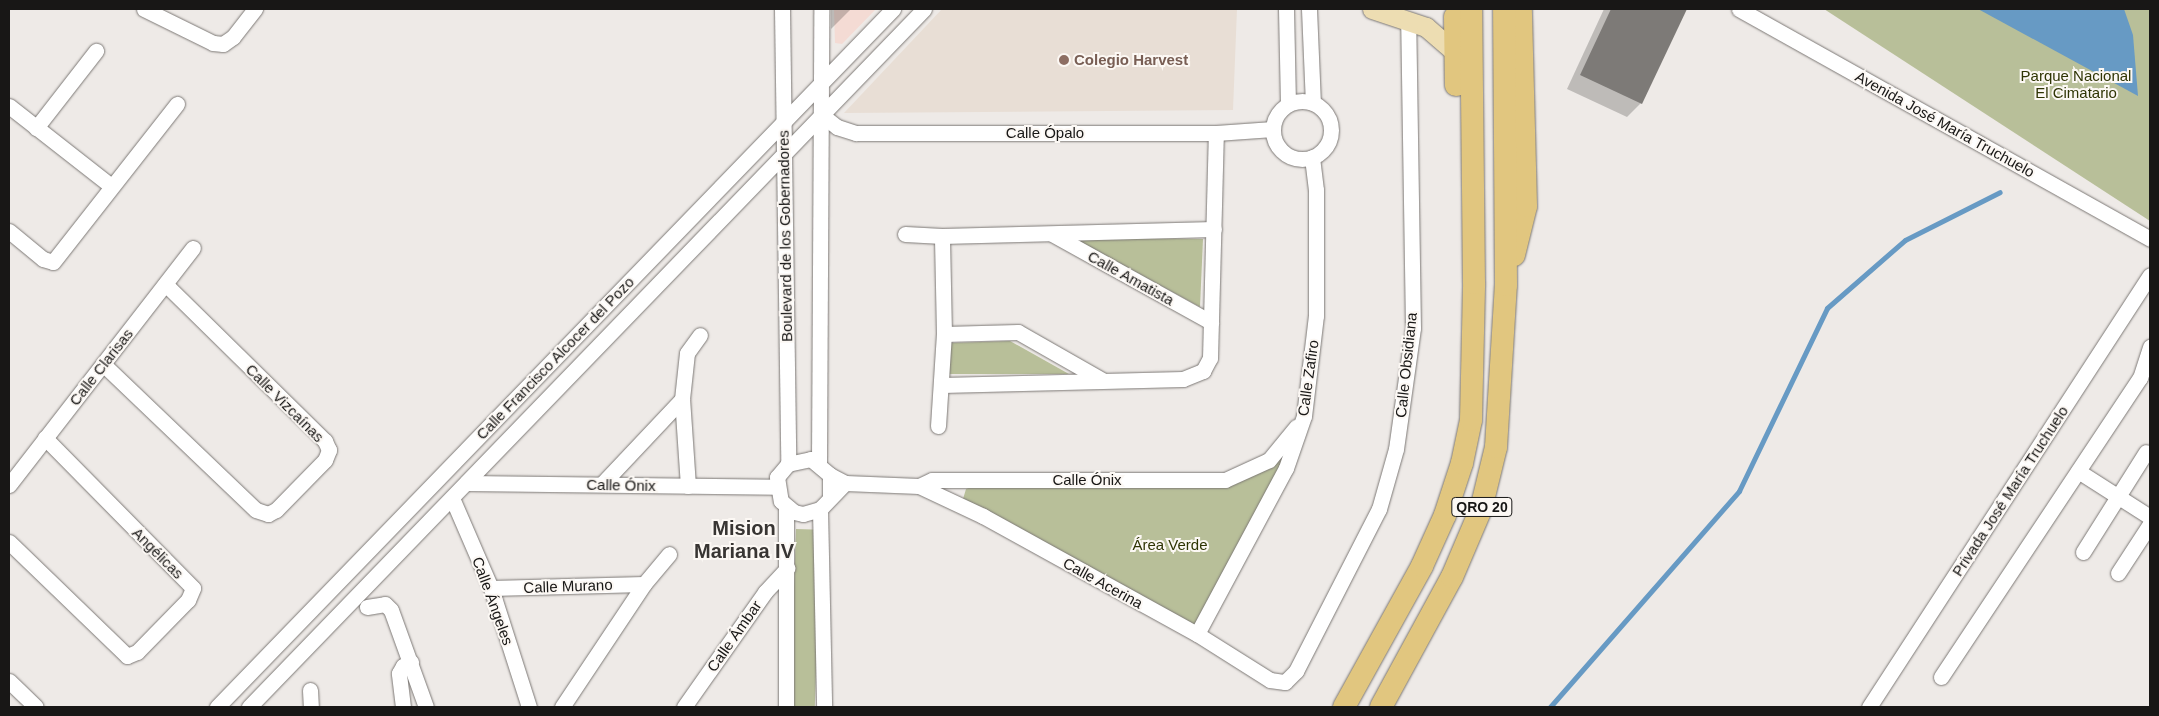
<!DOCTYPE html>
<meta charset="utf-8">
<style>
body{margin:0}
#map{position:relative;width:2159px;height:716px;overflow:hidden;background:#eeeae7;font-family:Helvetica,sans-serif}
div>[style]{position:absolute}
.commercial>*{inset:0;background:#f4dbd4}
.built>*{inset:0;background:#e8ded5}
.green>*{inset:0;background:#b8bf99;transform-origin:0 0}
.water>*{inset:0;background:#679ac4}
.shadow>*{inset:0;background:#0003}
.stream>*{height:5px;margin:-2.5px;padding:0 2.5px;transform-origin:2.5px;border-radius:2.5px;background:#679ac4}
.building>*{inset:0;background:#7d7a77}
.roads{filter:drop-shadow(0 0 1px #7c7875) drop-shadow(0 0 1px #7c7875)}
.minor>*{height:15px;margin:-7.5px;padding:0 7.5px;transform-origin:7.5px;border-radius:7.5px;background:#fff}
.minor>.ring{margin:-7.5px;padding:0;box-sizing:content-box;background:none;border:15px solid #fff;border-radius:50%}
.major>*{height:19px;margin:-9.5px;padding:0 9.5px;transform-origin:9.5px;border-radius:9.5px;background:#edddb2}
.highway>*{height:22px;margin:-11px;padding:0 11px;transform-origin:11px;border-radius:11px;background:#e1c67f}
.dots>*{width:14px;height:14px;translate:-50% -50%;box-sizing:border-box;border:2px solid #fcf8f4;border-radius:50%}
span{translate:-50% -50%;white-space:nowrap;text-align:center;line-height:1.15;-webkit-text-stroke:4px #fcf8f4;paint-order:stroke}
.shield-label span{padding:1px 4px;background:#fcf8f4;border:1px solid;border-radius:4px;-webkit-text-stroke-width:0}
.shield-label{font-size:14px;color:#181716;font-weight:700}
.education-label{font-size:15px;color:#785e54;font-weight:700}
.left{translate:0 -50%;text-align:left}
.park-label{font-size:15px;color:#2f3504}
.street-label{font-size:15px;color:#181716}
.district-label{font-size:20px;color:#383533;font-weight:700}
.frame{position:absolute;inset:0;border:10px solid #181716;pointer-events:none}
</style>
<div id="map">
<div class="commercial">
<div style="clip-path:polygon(834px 9px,876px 9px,842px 44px,835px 43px)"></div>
</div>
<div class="built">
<div style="clip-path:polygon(942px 9px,1237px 9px,1233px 110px,844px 113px)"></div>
</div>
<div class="green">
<div style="clip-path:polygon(1824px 9px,2150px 9px,2150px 221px)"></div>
<div style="clip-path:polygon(1071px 237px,1203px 239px,1200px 307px)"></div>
<div style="clip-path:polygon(1010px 341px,1069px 374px,947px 374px,949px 343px)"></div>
<div style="clip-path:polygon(1287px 449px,1274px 481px,1196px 632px,963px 499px,966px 489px,976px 485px,1205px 481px)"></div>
<div style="left:796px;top:529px;width:25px;height:178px;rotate:2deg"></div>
</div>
<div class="water">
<div style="clip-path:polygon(1978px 9px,2124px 9px,2133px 35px,2138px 96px)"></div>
</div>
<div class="shadow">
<div style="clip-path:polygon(831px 9px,851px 9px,831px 29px)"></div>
<div style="clip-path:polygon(1604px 9px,1685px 9px,1641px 103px,1627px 117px,1567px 89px)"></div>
</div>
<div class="stream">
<div style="left:1550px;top:707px;width:287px;rotate:-48.8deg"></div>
<div style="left:1739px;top:491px;width:203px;rotate:-64.3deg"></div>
<div style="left:1827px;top:308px;width:103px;rotate:-41.1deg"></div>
<div style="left:1905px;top:240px;width:106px;rotate:-26.8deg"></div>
</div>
<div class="building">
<div style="clip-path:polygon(1611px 9px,1687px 9px,1642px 104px,1580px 75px)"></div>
</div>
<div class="roads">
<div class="minor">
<div style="left:144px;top:9px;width:77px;rotate:26.2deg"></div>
<div style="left:213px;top:43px;width:10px;rotate:6deg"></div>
<div style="left:223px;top:44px;width:12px;rotate:-35deg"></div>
<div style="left:233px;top:37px;width:36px;rotate:-52deg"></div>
<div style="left:782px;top:9px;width:455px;rotate:89.2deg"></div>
<div style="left:1286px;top:9px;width:95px;rotate:88.8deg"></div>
<div style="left:1309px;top:9px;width:94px;rotate:87.6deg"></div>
<div style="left:1739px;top:9px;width:471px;rotate:29.2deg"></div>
<div class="ring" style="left:1273px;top:101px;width:43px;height:43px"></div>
<div style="left:9px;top:106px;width:130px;rotate:38.1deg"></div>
<div style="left:823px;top:116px;width:18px;rotate:38deg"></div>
<div style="left:837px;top:127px;width:20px;rotate:18deg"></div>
<div style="left:856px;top:133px;width:360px"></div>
<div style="left:1216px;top:133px;width:57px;rotate:-4deg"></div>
<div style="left:36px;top:128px;width:98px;rotate:-52.1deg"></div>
<div style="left:9px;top:231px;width:44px;rotate:39.5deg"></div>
<div style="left:43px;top:259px;width:10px;rotate:17deg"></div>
<div style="left:53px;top:262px;width:201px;rotate:-51.9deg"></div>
<div style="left:905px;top:234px;width:37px;rotate:3deg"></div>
<div style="left:942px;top:236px;width:272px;rotate:-1.5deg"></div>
<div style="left:1052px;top:234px;width:182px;rotate:29deg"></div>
<div style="left:944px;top:334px;width:74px;rotate:-1.5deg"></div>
<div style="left:1018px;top:332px;width:97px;rotate:29.7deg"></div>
<div style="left:103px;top:364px;width:211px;rotate:43.7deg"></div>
<div style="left:256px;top:510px;width:13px;rotate:18deg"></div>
<div style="left:268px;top:514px;width:9px;rotate:-27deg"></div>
<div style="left:276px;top:510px;width:70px;rotate:-45.6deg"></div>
<div style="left:325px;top:460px;width:11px;rotate:-68deg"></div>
<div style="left:329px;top:450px;width:10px;rotate:-114deg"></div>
<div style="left:325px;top:441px;width:224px;rotate:-135.5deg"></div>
<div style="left:942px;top:385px;width:241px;rotate:-1.4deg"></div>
<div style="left:1183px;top:379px;width:22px;rotate:-22deg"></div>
<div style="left:1203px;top:371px;width:15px;rotate:-62deg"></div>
<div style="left:1210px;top:358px;width:225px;rotate:-88.5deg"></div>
<div style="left:938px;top:426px;width:92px;rotate:-86.3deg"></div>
<div style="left:944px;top:334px;width:98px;rotate:-91.2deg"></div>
<div style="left:819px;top:462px;width:453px;rotate:-89.7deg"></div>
<div style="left:2078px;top:471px;width:85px;rotate:32.6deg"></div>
<div style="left:830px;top:475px;width:17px;rotate:28deg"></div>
<div style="left:845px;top:483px;width:74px;rotate:2.3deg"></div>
<div style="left:919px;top:486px;width:14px;rotate:-25deg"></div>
<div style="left:932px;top:480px;width:293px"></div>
<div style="left:1225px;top:480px;width:48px;rotate:-24.4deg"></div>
<div style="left:1269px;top:460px;width:43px;rotate:-50.7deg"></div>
<div style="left:466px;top:483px;width:310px;rotate:0.7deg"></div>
<div style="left:602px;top:484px;width:117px;rotate:-46.7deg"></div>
<div style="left:9px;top:485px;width:300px;rotate:-52.2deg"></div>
<div style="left:688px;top:486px;width:87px;rotate:-93.9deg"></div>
<div style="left:682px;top:399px;width:46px;rotate:-83.8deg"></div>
<div style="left:687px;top:353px;width:22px;rotate:-54deg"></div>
<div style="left:919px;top:486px;width:71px;rotate:25.1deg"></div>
<div style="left:983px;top:516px;width:244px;rotate:28.9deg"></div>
<div style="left:1197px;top:634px;width:86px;rotate:32.2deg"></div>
<div style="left:1270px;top:680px;width:15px;rotate:8deg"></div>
<div style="left:1285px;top:682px;width:16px;rotate:-45deg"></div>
<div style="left:1296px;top:671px;width:182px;rotate:-62.9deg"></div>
<div style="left:1379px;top:509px;width:62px;rotate:-74.2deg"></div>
<div style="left:1396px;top:449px;width:122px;rotate:-82deg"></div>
<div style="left:1413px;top:328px;width:307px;rotate:-90.9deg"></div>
<div style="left:452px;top:498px;width:98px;rotate:66.6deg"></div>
<div style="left:491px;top:588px;width:125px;rotate:72.3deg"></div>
<div style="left:830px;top:498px;width:23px;rotate:-90deg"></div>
<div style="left:830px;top:475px;width:25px;rotate:-140deg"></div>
<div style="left:811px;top:459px;width:24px;rotate:168deg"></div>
<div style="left:788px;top:464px;width:17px;rotate:130deg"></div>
<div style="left:777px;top:477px;width:24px;rotate:81deg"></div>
<div style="left:781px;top:501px;width:17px;rotate:40deg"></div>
<div style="left:794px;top:512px;width:9px;rotate:13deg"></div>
<div style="left:803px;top:514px;width:18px;rotate:-16deg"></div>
<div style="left:820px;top:509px;width:36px;rotate:-46deg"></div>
<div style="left:820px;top:509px;width:198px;rotate:88.8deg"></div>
<div style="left:9px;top:542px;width:164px;rotate:44deg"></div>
<div style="left:127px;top:656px;width:11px;rotate:-22deg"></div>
<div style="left:137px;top:652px;width:73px;rotate:-45.6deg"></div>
<div style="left:188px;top:600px;width:13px;rotate:-67deg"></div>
<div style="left:193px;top:588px;width:211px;rotate:-134.6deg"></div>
<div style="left:2083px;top:552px;width:118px;rotate:-57.8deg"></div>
<div style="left:2118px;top:573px;width:59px;rotate:-56.9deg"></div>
<div style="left:491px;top:588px;width:153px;rotate:-1.5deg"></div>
<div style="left:367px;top:607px;width:18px;rotate:-9deg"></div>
<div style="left:385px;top:604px;width:8px;rotate:45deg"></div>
<div style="left:391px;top:610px;width:103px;rotate:70.2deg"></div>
<div style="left:1197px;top:634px;width:188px;rotate:-61.8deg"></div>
<div style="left:1286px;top:468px;width:55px;rotate:-70.9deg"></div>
<div style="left:1304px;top:416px;width:101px;rotate:-83.2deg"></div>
<div style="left:1316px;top:316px;width:126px;rotate:-90deg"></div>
<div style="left:1316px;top:190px;width:33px;rotate:-97deg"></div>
<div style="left:1941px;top:677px;width:359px;rotate:-56.4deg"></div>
<div style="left:2140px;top:378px;width:33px;rotate:-72deg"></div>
<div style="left:9px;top:681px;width:37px;rotate:44deg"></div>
<div style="left:310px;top:690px;width:17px;rotate:87deg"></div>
<div style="left:217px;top:707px;width:972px;rotate:-45.92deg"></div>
<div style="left:249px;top:707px;width:971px;rotate:-45.96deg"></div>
<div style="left:403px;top:707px;width:34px;rotate:-97deg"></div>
<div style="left:399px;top:673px;width:8px;rotate:-60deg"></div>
<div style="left:403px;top:666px;width:9px;rotate:-27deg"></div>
<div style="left:562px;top:707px;width:148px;rotate:-56.3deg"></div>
<div style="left:644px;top:584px;width:39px;rotate:-50deg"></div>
<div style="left:684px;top:707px;width:141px;rotate:-54.8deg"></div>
<div style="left:765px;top:592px;width:33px;rotate:-47deg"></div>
<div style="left:786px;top:707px;width:200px;rotate:-90deg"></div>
<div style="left:1869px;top:707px;width:515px;rotate:-56.96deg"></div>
</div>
<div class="major">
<div style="left:1372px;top:9px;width:57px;rotate:18.4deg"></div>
<div style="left:1426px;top:27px;width:38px;rotate:41deg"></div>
</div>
<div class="highway">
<div style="left:1455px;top:17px;width:68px;rotate:89.2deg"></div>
<div style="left:1514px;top:255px;width:50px;rotate:-76.2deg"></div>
<div style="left:1526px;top:206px;width:197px;rotate:-91.5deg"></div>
<div style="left:1344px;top:707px;width:161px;rotate:-61deg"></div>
<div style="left:1422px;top:566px;width:56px;rotate:-65.7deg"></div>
<div style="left:1445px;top:515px;width:55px;rotate:-71.9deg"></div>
<div style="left:1462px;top:463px;width:44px;rotate:-78.2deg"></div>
<div style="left:1471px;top:420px;width:137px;rotate:-88.7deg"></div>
<div style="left:1474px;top:283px;width:274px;rotate:-90.6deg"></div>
<div style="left:1381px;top:707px;width:148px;rotate:-61.4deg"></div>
<div style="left:1452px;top:577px;width:74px;rotate:-66.9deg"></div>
<div style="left:1481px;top:509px;width:64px;rotate:-76.4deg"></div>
<div style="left:1496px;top:447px;width:162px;rotate:-86.5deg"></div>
<div style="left:1506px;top:285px;width:276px;rotate:-90.4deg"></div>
</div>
</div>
<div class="dots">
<div style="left:1064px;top:60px;background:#8d6e63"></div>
</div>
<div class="shield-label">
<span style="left:1482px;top:507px">QRO 20</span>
</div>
<div class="education-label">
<span class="left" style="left:1074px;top:60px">Colegio Harvest</span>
</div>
<div class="park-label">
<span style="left:2076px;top:84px">Parque Nacional<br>El Cimatario</span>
<span style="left:1170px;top:545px">Área Verde</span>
</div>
<div class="street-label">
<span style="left:1945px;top:124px;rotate:29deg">Avenida José María Truchuelo</span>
<span style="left:1045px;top:133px">Calle Ópalo</span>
<span style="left:785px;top:236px;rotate:-91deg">Boulevard de los Gobernadores</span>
<span style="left:1131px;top:278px;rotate:29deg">Calle Amatista</span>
<span style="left:555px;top:358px;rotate:-46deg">Calle Francisco Alcocer del Pozo</span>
<span style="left:1406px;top:365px;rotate:-84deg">Calle Obsidiana</span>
<span style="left:101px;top:367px;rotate:-52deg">Calle Clarisas</span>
<span style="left:1308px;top:378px;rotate:-82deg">Calle Zafiro</span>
<span style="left:285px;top:403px;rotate:45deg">Calle Vizcaínas</span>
<span style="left:1087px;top:480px">Calle Ónix</span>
<span style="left:621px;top:485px;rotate:1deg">Calle Ónix</span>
<span style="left:2010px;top:491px;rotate:-57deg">Privada José María Truchuelo</span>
<span style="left:158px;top:553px;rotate:45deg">Angélicas</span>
<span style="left:1103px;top:583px;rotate:29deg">Calle Acerina</span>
<span style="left:568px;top:586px;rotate:-2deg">Calle Murano</span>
<span style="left:493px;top:601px;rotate:70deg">Calle Ángeles</span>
<span style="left:734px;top:636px;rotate:-55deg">Calle Ámbar</span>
</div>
<div class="district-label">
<span style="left:744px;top:540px">Mision<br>Mariana IV</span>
</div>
<div class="frame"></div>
</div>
